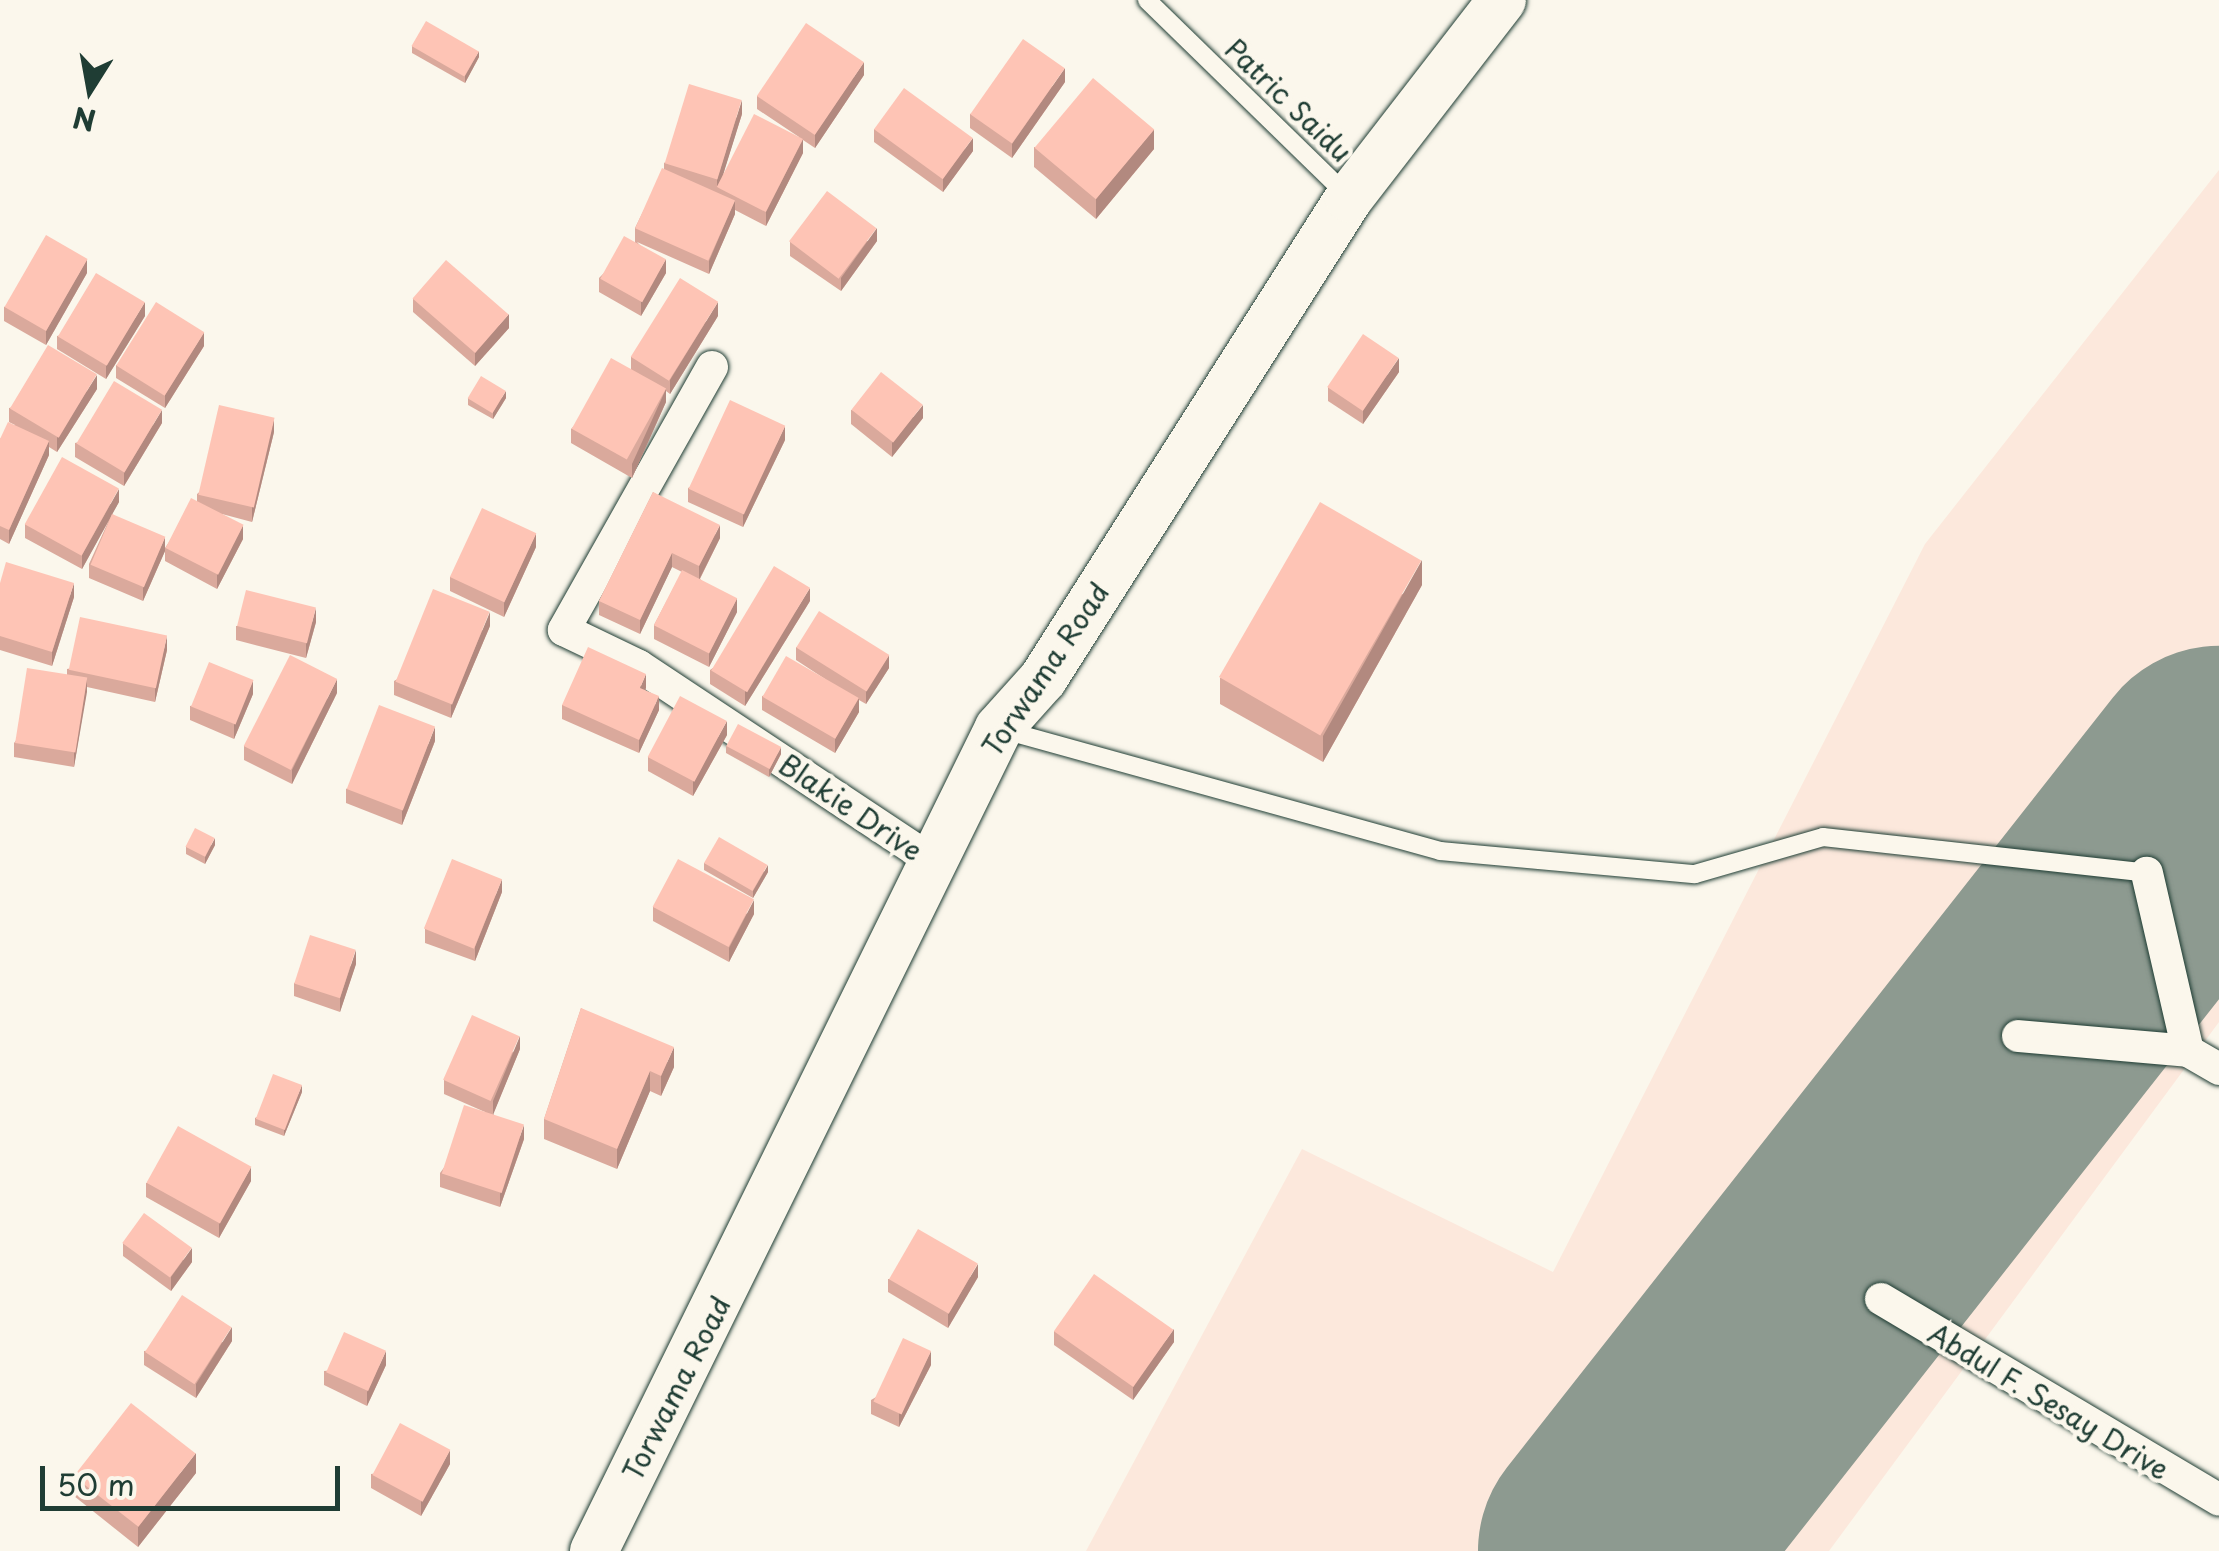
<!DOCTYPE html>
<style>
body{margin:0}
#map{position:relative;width:2219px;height:1551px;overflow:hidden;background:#fbf7ec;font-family:"Playpen Sans",sans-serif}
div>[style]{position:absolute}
.built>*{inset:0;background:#fce8dc}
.runway>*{height:270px;margin:-135px;padding:0 135px;transform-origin:135px;border-radius:135px;background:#8d9a90}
.roads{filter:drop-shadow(0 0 2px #1f3d34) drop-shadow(0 0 2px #1f3d34)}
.lane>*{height:18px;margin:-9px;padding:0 9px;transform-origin:9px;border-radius:9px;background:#fbf7ec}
.street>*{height:32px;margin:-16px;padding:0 16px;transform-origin:16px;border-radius:16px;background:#fbf7ec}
.secondary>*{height:48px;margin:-24px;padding:0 24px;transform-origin:24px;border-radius:24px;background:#fbf7ec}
.wall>*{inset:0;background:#daa99c}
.shaded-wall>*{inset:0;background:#b2897f}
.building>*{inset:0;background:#fec4b5;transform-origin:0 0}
span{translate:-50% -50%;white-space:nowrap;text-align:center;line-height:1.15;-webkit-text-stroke:9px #fbf7ec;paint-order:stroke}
.street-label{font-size:28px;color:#1f3d34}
.north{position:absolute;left:40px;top:40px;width:100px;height:100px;-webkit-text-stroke:8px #fbf7ec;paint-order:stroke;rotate:191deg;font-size:28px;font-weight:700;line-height:40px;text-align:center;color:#1f3d34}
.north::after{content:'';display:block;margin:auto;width:35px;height:45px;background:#1f3d34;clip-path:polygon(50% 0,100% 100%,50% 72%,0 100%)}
.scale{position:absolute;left:40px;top:1466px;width:300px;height:45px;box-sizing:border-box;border:5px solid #1f3d34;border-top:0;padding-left:12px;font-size:30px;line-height:35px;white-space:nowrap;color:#1f3d34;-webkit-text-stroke:8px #fbf7ec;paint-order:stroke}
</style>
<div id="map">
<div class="built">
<div style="clip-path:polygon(2219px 170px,2219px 1022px,1829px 1551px,1086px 1551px,1302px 1149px,1553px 1272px,1925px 544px)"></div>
</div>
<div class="runway">
<div style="left:1613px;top:1551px;width:980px;rotate:-51.8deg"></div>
</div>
<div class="roads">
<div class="lane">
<div style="left:1147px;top:0;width:279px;rotate:44.3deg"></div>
<div style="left:1004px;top:730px;width:452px;rotate:15.5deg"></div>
<div style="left:1440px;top:851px;width:256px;rotate:5.2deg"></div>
<div style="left:1695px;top:874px;width:133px;rotate:-16.1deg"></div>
<div style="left:1823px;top:837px;width:326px;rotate:6.3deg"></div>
</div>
<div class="street">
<div style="left:712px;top:367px;width:302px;rotate:119.4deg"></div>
<div style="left:564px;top:630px;width:83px;rotate:25.6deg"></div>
<div style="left:639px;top:666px;width:354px;rotate:33.6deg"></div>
<div style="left:2018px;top:1036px;width:171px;rotate:5deg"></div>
<div style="left:2188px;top:1051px;width:183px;rotate:-103deg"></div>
<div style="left:2188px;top:1051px;width:36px;rotate:30deg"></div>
<div style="left:1881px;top:1299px;width:393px;rotate:30.7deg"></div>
</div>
<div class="secondary">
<div style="left:594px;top:1551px;width:917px;rotate:-63.8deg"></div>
<div style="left:999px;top:728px;width:66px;rotate:-48.1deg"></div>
<div style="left:1043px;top:679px;width:570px;rotate:-57.54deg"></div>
<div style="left:1349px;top:198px;width:250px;rotate:-52.3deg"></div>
</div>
</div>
<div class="wall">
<div style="clip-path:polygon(412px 46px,479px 57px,465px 83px,412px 53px)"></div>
<div style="clip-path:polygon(864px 75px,815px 148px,803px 140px,803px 153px,766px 226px,735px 210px,735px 214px,709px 274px,637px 242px,666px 273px,641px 316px,599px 292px,599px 278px,635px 242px,635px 228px,664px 169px,664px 163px,742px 114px,723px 174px,799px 137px,757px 109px,757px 96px)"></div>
<div style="clip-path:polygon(1065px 82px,1012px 158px,970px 128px,970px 114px)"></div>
<div style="clip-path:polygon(874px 129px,973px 151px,943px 192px,874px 142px)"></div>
<div style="clip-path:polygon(1034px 147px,1154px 149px,1096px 219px,1034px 167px)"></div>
<div style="clip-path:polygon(877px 241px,841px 291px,790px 256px,790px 242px)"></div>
<div style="clip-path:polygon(87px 273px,46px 345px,4px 321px,4px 307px)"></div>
<div style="clip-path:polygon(413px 299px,509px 328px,475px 366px,413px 312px)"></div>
<div style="clip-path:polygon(145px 316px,106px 379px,57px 349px,57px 336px)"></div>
<div style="clip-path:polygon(718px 316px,670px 394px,666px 391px,666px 402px,632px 478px,571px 443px,571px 429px,631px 369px,631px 357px)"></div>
<div style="clip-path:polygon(204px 346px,165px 408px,116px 378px,116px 365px)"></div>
<div style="clip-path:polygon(1399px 372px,1363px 424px,1328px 401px,1328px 387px)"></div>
<div style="clip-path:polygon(97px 389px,57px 452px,49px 447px,49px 455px,9px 544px,0 539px,0 439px,15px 425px,9px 422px,9px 408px)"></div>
<div style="clip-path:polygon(468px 398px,506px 398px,493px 419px,468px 405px)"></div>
<div style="clip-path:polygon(851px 410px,923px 418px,892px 457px,851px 424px)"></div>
<div style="clip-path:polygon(162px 423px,124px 486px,75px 457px,75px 443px)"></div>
<div style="clip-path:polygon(274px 432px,252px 522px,222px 514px,243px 539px,217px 589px,165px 561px,165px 551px,143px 601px,89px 578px,89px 564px,109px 520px,82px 569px,25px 538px,25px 524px,119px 502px,112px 514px,165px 548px,197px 501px,197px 494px)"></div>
<div style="clip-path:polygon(785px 440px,743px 527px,688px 502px,688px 488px)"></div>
<div style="clip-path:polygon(653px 492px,720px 538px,700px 579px,737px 612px,709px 667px,654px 639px,654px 625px,682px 572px,672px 567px,640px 634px,599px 615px,599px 601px)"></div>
<div style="clip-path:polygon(536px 547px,504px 617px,450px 591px,450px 577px)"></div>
<div style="clip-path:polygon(0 583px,74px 597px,52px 666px,0 650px)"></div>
<div style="clip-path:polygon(1422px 585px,1323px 762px,1220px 704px,1220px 678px)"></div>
<div style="clip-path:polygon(810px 601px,745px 706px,710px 684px,710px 670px)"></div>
<div style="clip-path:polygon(316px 622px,306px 658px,236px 640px,236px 626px)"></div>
<div style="clip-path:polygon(490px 626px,451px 718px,394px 695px,394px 681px)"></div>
<div style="clip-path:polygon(796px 647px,889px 668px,866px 704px,859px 700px,859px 712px,835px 753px,762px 710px,762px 696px,825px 679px,796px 660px)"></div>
<div style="clip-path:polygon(167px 650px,155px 702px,87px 687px,74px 767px,14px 757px,14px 743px,67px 675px,67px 669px)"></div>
<div style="clip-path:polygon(646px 688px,645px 690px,659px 710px,639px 753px,562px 719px,562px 705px)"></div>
<div style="clip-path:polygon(337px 693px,292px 784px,244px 760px,244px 746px)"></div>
<div style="clip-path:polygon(253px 694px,234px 739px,190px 720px,190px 706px)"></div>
<div style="clip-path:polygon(727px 735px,693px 796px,648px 771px,648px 757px)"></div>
<div style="clip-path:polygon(435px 741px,402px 825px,346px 803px,346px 789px)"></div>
<div style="clip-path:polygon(726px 746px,781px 754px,769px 777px,726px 753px)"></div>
<div style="clip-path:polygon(215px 845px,205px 864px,186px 854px,186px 847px)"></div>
<div style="clip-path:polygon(704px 863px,768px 872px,753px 898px,704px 870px)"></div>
<div style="clip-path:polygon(502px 892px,475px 961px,425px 943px,425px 929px)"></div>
<div style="clip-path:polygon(653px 907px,754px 914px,729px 962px,653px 921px)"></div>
<div style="clip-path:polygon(356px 964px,340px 1012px,294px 996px,294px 983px)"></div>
<div style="clip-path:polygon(581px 1008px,674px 1067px,661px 1096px,650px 1091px,617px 1169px,544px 1139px,544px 1119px)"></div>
<div style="clip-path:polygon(520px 1049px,493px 1114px,524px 1139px,500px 1207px,440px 1187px,440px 1173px,485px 1112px,444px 1094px,444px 1080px)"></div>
<div style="clip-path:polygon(302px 1092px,284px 1136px,255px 1125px,255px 1118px)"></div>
<div style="clip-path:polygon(251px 1181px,219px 1238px,146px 1197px,146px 1183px)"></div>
<div style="clip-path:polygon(123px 1243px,192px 1262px,171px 1291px,123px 1256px)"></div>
<div style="clip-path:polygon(978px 1277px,948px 1328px,888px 1292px,888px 1279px)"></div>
<div style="clip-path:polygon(1054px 1331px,1174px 1342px,1133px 1400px,1054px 1345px)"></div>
<div style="clip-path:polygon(232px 1341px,196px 1398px,144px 1365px,144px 1351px)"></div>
<div style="clip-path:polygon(386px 1365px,367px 1406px,324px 1385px,324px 1371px)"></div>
<div style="clip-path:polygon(931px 1365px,899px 1427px,871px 1414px,871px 1400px)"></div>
<div style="clip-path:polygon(450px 1464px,421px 1516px,371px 1488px,371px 1474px)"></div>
<div style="clip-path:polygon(196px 1473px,138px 1547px,74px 1496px,74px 1476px)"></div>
</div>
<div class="shaded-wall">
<div style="clip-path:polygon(479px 51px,479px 57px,465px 83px,465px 76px)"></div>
<div style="clip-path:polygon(864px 62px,864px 75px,815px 148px,815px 134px)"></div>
<div style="clip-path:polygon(1065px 68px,1065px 82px,1012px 158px,1012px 144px)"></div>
<div style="clip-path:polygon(742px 100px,742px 114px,719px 188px,717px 187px,717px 179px)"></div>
<div style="clip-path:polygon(1154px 129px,1154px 149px,1096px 219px,1096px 199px)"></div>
<div style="clip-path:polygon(973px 138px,973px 151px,943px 192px,943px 178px)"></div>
<div style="clip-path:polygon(803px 139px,803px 153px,766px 226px,766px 212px)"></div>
<div style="clip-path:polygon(735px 200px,735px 214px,709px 274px,709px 261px)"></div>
<div style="clip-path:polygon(877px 228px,877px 241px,841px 291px,841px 278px)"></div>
<div style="clip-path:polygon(87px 259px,87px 273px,46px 345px,46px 331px)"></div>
<div style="clip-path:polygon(666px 259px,666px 273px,641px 316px,641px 302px)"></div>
<div style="clip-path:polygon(145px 302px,145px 316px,106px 379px,106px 365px)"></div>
<div style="clip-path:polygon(718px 302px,718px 316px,670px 394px,670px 380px)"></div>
<div style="clip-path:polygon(509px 314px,509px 328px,475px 366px,475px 352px)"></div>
<div style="clip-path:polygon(204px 332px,204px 346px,165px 408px,165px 395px)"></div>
<div style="clip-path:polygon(1399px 358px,1399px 372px,1363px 424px,1363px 410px)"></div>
<div style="clip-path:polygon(97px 375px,97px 389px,57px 452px,57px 438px)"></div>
<div style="clip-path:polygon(666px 389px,666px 402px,632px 478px,632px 464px)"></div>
<div style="clip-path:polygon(506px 391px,506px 398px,493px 419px,493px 412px)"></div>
<div style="clip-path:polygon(923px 405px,923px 418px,892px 457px,892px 443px)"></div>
<div style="clip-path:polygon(162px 410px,162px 423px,124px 486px,124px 473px)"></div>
<div style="clip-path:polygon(274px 418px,274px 432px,252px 522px,252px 508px)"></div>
<div style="clip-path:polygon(785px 426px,785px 440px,743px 527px,743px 514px)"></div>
<div style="clip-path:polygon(49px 441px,49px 455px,9px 544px,9px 530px)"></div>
<div style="clip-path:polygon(119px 489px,119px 502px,82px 569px,82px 555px)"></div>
<div style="clip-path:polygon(243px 525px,243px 539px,217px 589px,217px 575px)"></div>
<div style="clip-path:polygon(720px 525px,720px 538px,699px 580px,699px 566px)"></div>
<div style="clip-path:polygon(536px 533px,536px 547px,504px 617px,504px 603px)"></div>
<div style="clip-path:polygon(165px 537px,165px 551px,143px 601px,143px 588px)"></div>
<div style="clip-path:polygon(672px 553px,672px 567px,640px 634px,640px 620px)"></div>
<div style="clip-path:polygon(1422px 560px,1422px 585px,1323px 762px,1323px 736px)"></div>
<div style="clip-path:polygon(74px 583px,74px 597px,52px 666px,52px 652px)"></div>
<div style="clip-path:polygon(810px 588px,810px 601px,745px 706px,745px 692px)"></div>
<div style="clip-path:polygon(737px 598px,737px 612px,709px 667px,709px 653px)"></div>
<div style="clip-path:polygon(316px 608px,316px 622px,306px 658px,306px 644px)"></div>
<div style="clip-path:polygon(490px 612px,490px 626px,451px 718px,451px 705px)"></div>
<div style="clip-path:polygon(167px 636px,167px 650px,155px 702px,155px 688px)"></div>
<div style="clip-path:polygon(889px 655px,889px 668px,866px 704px,866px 690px)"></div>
<div style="clip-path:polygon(646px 674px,646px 688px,640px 701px,640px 688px)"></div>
<div style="clip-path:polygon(87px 678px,87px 692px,74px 767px,74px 753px)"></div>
<div style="clip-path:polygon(337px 679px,337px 693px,292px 784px,292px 770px)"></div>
<div style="clip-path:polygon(253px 680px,253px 694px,234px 739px,234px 725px)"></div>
<div style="clip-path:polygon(659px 696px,659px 710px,639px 753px,639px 740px)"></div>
<div style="clip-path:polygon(859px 698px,859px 712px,835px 753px,835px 739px)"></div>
<div style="clip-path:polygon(727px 721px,727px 735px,693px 796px,693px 782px)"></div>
<div style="clip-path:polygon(435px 727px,435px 741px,402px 825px,402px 811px)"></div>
<div style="clip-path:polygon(781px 747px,781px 754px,769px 777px,769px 770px)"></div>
<div style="clip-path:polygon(215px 838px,215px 845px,205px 864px,205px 857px)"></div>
<div style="clip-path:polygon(768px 865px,768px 872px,753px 898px,753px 891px)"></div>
<div style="clip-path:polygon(502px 879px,502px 892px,475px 961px,475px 947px)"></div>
<div style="clip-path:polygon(754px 900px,754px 914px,729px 962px,729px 948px)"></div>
<div style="clip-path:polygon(356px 950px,356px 964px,340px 1012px,340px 998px)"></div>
<div style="clip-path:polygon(520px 1036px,520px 1049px,493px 1115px,493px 1101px)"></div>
<div style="clip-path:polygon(674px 1047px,674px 1067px,661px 1096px,661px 1076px)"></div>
<div style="clip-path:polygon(650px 1071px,650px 1091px,617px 1169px,617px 1149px)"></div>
<div style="clip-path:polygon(302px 1085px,302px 1092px,284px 1136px,284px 1129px)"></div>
<div style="clip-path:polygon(524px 1125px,524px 1139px,500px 1207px,500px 1194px)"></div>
<div style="clip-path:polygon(251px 1167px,251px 1181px,219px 1238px,219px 1224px)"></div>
<div style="clip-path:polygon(192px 1248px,192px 1262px,171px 1291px,171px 1277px)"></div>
<div style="clip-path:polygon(978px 1264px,978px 1277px,948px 1328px,948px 1314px)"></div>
<div style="clip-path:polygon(232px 1327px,232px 1341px,196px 1398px,196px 1384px)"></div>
<div style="clip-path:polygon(1174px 1329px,1174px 1342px,1133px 1400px,1133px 1386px)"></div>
<div style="clip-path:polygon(386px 1351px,386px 1365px,367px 1406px,367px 1392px)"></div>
<div style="clip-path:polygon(931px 1351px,931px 1365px,899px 1427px,899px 1414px)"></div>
<div style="clip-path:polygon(450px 1450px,450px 1464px,421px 1516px,421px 1502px)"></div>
<div style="clip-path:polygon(196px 1453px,196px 1473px,138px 1547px,138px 1527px)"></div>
</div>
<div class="building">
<div style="left:426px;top:21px;width:61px;height:29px;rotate:30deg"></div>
<div style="left:806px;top:23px;width:70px;height:88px;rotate:34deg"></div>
<div style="left:1023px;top:39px;width:51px;height:92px;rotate:35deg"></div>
<div style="left:1093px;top:78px;width:80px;height:91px;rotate:40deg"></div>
<div style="left:689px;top:84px;width:55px;height:83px;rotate:17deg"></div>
<div style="left:904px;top:88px;width:85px;height:51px;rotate:36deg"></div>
<div style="left:754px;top:114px;width:55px;height:82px;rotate:27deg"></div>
<div style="left:662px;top:168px;width:80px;height:66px;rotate:24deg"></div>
<div style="left:827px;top:191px;width:62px;height:63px;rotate:37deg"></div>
<div style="left:46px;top:235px;width:48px;height:83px;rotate:30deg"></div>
<div style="left:624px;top:236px;width:48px;height:49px;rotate:29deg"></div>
<div style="left:446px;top:260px;width:83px;height:51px;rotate:41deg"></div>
<div style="left:96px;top:273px;width:57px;height:74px;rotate:31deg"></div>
<div style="left:680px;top:278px;width:45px;height:93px;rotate:32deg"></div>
<div style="left:156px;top:302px;width:57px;height:75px;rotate:32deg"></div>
<div style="left:1363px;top:334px;width:43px;height:64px;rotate:34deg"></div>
<div style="left:48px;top:345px;width:57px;height:74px;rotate:31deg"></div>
<div style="left:611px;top:358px;width:63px;height:81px;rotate:29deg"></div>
<div style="left:881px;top:372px;width:53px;height:48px;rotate:38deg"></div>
<div style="left:481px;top:376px;width:29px;height:26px;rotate:31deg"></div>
<div style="left:114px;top:381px;width:56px;height:73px;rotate:31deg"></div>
<div style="left:730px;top:400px;width:61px;height:98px;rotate:25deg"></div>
<div style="left:219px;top:405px;width:57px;height:92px;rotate:13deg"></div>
<div style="clip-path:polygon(8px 422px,49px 441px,9px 530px,0 526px,0 439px)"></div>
<div style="left:62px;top:457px;width:65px;height:77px;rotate:29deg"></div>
<div style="clip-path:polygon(653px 492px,720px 525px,699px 566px,672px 553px,640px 620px,599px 601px)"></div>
<div style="left:191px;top:498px;width:59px;height:56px;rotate:27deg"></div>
<div style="left:1320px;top:502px;width:117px;height:202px;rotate:30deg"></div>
<div style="left:482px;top:508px;width:60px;height:76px;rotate:25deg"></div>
<div style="left:112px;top:514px;width:58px;height:55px;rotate:23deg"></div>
<div style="clip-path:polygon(6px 562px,74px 583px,52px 652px,0 636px,0 583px)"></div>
<div style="left:774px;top:566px;width:42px;height:122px;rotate:31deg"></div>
<div style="left:682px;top:570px;width:62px;height:62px;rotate:27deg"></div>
<div style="left:433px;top:589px;width:61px;height:100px;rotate:22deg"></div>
<div style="left:246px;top:590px;width:72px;height:37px;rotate:14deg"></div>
<div style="left:819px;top:611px;width:83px;height:43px;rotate:32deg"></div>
<div style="left:80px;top:617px;width:89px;height:54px;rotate:12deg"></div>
<div style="clip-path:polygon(588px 647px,646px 674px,640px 688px,659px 696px,639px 740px,562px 705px)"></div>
<div style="left:290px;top:655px;width:53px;height:102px;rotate:27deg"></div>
<div style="left:786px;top:656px;width:84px;height:47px;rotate:30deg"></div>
<div style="left:209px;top:662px;width:48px;height:48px;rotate:22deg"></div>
<div style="left:27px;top:668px;width:61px;height:76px;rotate:9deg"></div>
<div style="left:680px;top:696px;width:53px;height:69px;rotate:28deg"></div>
<div style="left:379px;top:705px;width:60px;height:90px;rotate:21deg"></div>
<div style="left:738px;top:724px;width:49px;height:25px;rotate:28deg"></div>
<div style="left:195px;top:828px;width:22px;height:21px;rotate:27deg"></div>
<div style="left:719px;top:837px;width:56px;height:30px;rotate:30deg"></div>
<div style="left:452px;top:859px;width:54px;height:75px;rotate:22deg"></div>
<div style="left:678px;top:859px;width:86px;height:54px;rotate:28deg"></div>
<div style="left:310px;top:935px;width:48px;height:51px;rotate:18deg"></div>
<div style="clip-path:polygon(581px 1008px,674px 1047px,661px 1076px,650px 1071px,617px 1149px,544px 1119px)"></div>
<div style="left:472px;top:1015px;width:52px;height:71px;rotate:24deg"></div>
<div style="left:273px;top:1074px;width:31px;height:48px;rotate:21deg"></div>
<div style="left:464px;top:1105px;width:63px;height:72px;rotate:18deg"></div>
<div style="left:178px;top:1126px;width:84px;height:65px;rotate:29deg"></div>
<div style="left:144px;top:1213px;width:59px;height:37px;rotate:36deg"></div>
<div style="left:918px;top:1229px;width:69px;height:58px;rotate:30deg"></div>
<div style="left:1094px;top:1274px;width:97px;height:70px;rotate:35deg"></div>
<div style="left:182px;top:1295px;width:59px;height:68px;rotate:33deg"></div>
<div style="left:344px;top:1332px;width:46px;height:44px;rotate:24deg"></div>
<div style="left:903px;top:1338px;width:31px;height:70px;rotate:25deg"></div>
<div style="left:131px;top:1403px;width:82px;height:93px;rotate:38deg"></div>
<div style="left:400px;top:1423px;width:57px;height:59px;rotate:28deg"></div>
</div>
<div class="street-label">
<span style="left:1289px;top:100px;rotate:44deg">Patric Saidu</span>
<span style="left:1045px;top:669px;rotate:-56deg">Torwama Road</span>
<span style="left:851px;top:807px;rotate:34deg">Blakie Drive</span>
<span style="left:676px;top:1388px;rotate:-63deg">Torwama Road</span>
<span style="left:2049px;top:1401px;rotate:31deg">Abdul F. Sesay Drive</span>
</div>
<div class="north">N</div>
<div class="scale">50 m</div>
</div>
